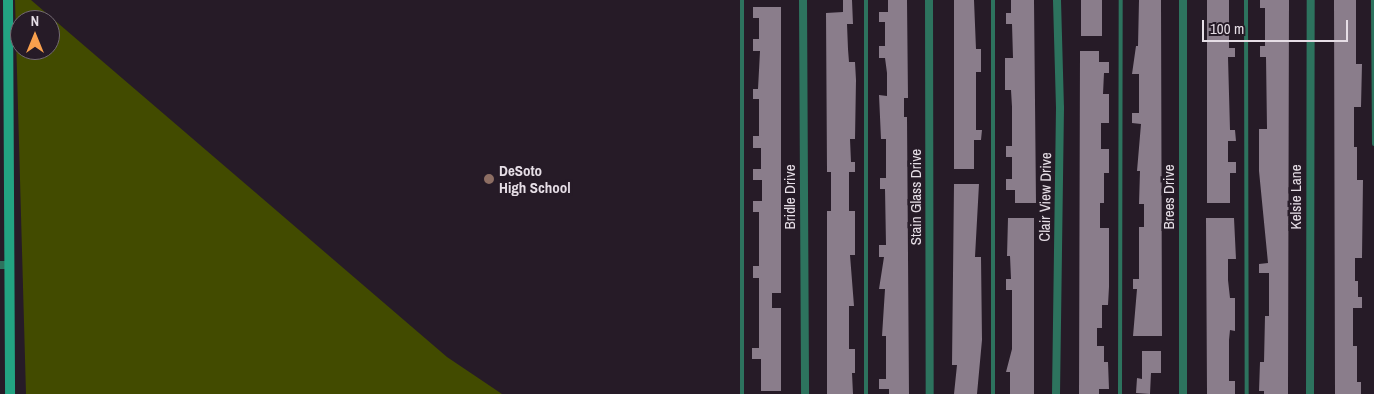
<!DOCTYPE html>
<style>
body{margin:0}
#map{position:relative;width:1374px;height:394px;overflow:hidden;background:#261b27;font-family:"Archivo Narrow",sans-serif}
div>[style]{position:absolute}
.green>*{inset:0;background:#424b00}
.building>*{inset:0;background:#8a7d8b;transform-origin:0 0}
.service>*{height:4px;margin:-2px;padding:0 2px;transform-origin:2px;border-radius:2px;background:#2d735e}
.minor>*{height:8px;margin:-4px;padding:0 4px;transform-origin:4px;border-radius:4px;background:#2d735e}
.secondary>*{height:10px;margin:-5px;padding:0 5px;transform-origin:5px;border-radius:5px;background:#23a382}
.dots>*{width:14px;height:14px;translate:-50% -50%;box-sizing:border-box;border:2px solid #261b27;border-radius:50%}
span{translate:-50% -50%;white-space:nowrap;text-align:center;line-height:1.15;-webkit-text-stroke:5px #261b27;paint-order:stroke}
.poi-label{font-size:15px;color:#e6dee6;font-weight:700}
.left{translate:0 -50%;text-align:left}
.street-label{font-size:15px;color:#e6dee6}
.north{position:absolute;left:10px;top:10px;width:50px;height:50px;box-sizing:border-box;background:#261b27;border:1px solid #736973;border-radius:50%;rotate:0deg;font-size:14px;font-weight:700;line-height:20px;text-align:center;color:#e6dee6}
.north::after{content:'';display:block;margin:auto;width:18px;height:22px;background:#f9a04d;clip-path:polygon(50% 0,100% 100%,50% 72%,0 100%)}
.scale{position:absolute;left:1202px;top:20px;width:146px;height:22px;box-sizing:border-box;border:2px solid #e6dee6;border-top:0;padding-left:6px;font-size:15px;line-height:18px;white-space:nowrap;color:#e6dee6;-webkit-text-stroke:4px #261b27;paint-order:stroke}
</style>
<div id="map">
<div class="green">
<div style="clip-path:polygon(evenodd,15px 0,31px 0,447px 357px,502px 394px,26px 394px,15px 0,20px 20px,50px 20px,50px 50px,20px 50px,20px 20px)"></div>
</div>
<div class="building">
<div style="clip-path:polygon(843px 0,852px 0,853px 24px,847px 24px,848px 49px,849px 62px,855px 62px,856px 80px,855px 139px,850px 139px,851px 162px,855px 162px,855px 172px,849px 172px,849px 211px,855px 211px,855px 255px,850px 255px,854px 306px,849px 306px,849px 349px,855px 349px,855px 373px,852px 373px,853px 394px,827px 394px,827px 211px,831px 211px,831px 172px,827px 172px,826px 13px,843px 12px)"></div>
<div style="clip-path:polygon(888px 0,907px 0,908px 98px,904px 98px,904px 117px,907px 117px,909px 394px,889px 394px,889px 389px,879px 389px,879px 379px,886px 379px,886px 336px,882px 336px,885px 289px,879px 289px,884px 257px,879px 257px,879px 245px,886px 245px,885px 189px,880px 189px,880px 178px,886px 178px,886px 139px,881px 139px,879px 95px,887px 96px,887px 73px,885px 58px,879px 58px,879px 46px,885px 46px,885px 22px,879px 22px,879px 12px,888px 12px)"></div>
<div style="clip-path:polygon(954px 0,974px 0,976px 49px,981px 49px,981px 72px,976px 72px,976px 130px,982px 130px,981px 140px,974px 140px,974px 169px,954px 169px)"></div>
<div style="clip-path:polygon(1011px 0,1034px 0,1036px 203px,1015px 203px,1015px 190px,1006px 190px,1006px 179px,1012px 179px,1012px 157px,1006px 157px,1006px 146px,1012px 146px,1012px 107px,1011px 90px,1005px 90px,1005px 58px,1013px 58px,1012px 24px,1006px 24px,1006px 13px,1011px 13px)"></div>
<div style="left:1081px;top:0;width:21px;height:36px"></div>
<div style="clip-path:polygon(1139px 0,1161px 0,1162px 336px,1133px 336px,1137px 289px,1133px 289px,1133px 279px,1139px 279px,1139px 227px,1144px 227px,1144px 204px,1139px 204px,1140px 171px,1137px 171px,1141px 124px,1132px 123px,1132px 113px,1139px 113px,1139px 74px,1132px 74px,1136px 46px,1138px 46px)"></div>
<div style="clip-path:polygon(1207px 0,1229px 0,1229px 48px,1235px 48px,1235px 57px,1228px 57px,1230px 130px,1235px 130px,1236px 141px,1228px 141px,1228px 162px,1236px 162px,1236px 173px,1230px 173px,1230px 203px,1207px 203px)"></div>
<div style="clip-path:polygon(1260px 0,1289px 0,1288px 394px,1264px 394px,1264px 391px,1259px 391px,1260px 362px,1264px 362px,1265px 316px,1269px 316px,1269px 273px,1259px 273px,1259px 264px,1268px 263px,1259px 171px,1259px 129px,1267px 129px,1266px 57px,1260px 57px,1260px 46px,1265px 46px,1265px 8px,1260px 8px)"></div>
<div style="clip-path:polygon(1334px 0,1356px 0,1356px 64px,1362px 64px,1361px 107px,1354px 107px,1354px 147px,1357px 147px,1357px 180px,1363px 180px,1362px 258px,1355px 258px,1355px 281px,1358px 281px,1358px 297px,1362px 297px,1362px 308px,1353px 308px,1353px 346px,1357px 346px,1357px 382px,1361px 382px,1361px 394px,1335px 394px)"></div>
<div style="clip-path:polygon(753px 7px,781px 7px,781px 293px,772px 293px,772px 308px,781px 308px,781px 391px,761px 391px,761px 359px,752px 359px,752px 348px,759px 348px,759px 278px,753px 278px,753px 266px,759px 266px,759px 212px,753px 212px,753px 201px,762px 201px,762px 180px,753px 180px,753px 169px,761px 169px,761px 148px,753px 148px,753px 136px,759px 136px,759px 99px,753px 99px,753px 89px,758px 89px,760px 51px,753px 51px,753px 39px,759px 39px,759px 18px,753px 18px)"></div>
<div style="clip-path:polygon(1080px 51px,1099px 51px,1099px 62px,1109px 62px,1109px 73px,1104px 73px,1103px 94px,1109px 94px,1109px 123px,1101px 123px,1101px 149px,1109px 149px,1109px 173px,1104px 173px,1104px 203px,1100px 203px,1100px 228px,1109px 228px,1109px 287px,1108px 305px,1102px 305px,1102px 328px,1097px 328px,1097px 346px,1104px 346px,1104px 362px,1108px 362px,1109px 389px,1099px 389px,1099px 394px,1079px 394px)"></div>
<div style="clip-path:polygon(954px 184px,979px 184px,975px 257px,981px 257px,982px 340px,977px 394px,954px 394px,957px 365px,952px 365px)"></div>
<div style="clip-path:polygon(1008px 218px,1034px 218px,1034px 394px,1010px 394px,1010px 372px,1006px 372px,1012px 349px,1012px 290px,1006px 290px,1006px 279px,1011px 279px,1010px 256px,1007px 256px)"></div>
<div style="clip-path:polygon(1206px 218px,1234px 218px,1236px 259px,1228px 259px,1228px 280px,1230px 298px,1235px 298px,1235px 331px,1230px 330px,1229px 340px,1229px 381px,1235px 381px,1235px 394px,1207px 394px)"></div>
<div style="clip-path:polygon(1142px 351px,1161px 351px,1161px 373px,1151px 373px,1150px 394px,1136px 393px,1137px 378px,1142px 379px)"></div>
</div>
<div class="service">
<div style="left:742px;top:0;width:394px;rotate:90deg"></div>
<div style="left:866px;top:0;width:394px;rotate:90deg"></div>
<div style="left:1246px;top:0;width:394px;rotate:89.9deg"></div>
<div style="left:1373px;top:0;width:144px;rotate:89.6deg"></div>
<div style="left:993px;top:394px;width:394px;rotate:-90deg"></div>
<div style="left:1120px;top:394px;width:394px;rotate:-89.9deg"></div>
</div>
<div class="minor">
<div style="left:803px;top:0;width:394px;rotate:89.7deg"></div>
<div style="left:929px;top:0;width:394px;rotate:89.9deg"></div>
<div style="left:0;top:265px;width:9px"></div>
<div style="left:1056px;top:394px;width:286px;rotate:-89.2deg"></div>
<div style="left:1060px;top:108px;width:108px;rotate:-91.6deg"></div>
<div style="left:1183px;top:394px;width:394px;rotate:-90deg"></div>
<div style="left:1310px;top:394px;width:394px;rotate:-89.9deg"></div>
</div>
<div class="secondary">
<div style="left:8px;top:0;width:394px;rotate:89.7deg"></div>
</div>
<div class="dots">
<div style="left:489px;top:179px;background:#8d6e63"></div>
</div>
<div class="poi-label">
<span class="left" style="left:499px;top:179px">DeSoto<br>High School</span>
</div>
<div class="street-label">
<span style="left:790px;top:197px;rotate:-90deg">Bridle Drive</span>
<span style="left:916px;top:197px;rotate:-90deg">Stain Glass Drive</span>
<span style="left:1045px;top:197px;rotate:-89deg">Clair View Drive</span>
<span style="left:1169px;top:197px;rotate:-90deg">Brees Drive</span>
<span style="left:1296px;top:197px;rotate:-90deg">Kelsie Lane</span>
</div>
<div class="north">N</div>
<div class="scale">100 m</div>
</div>
